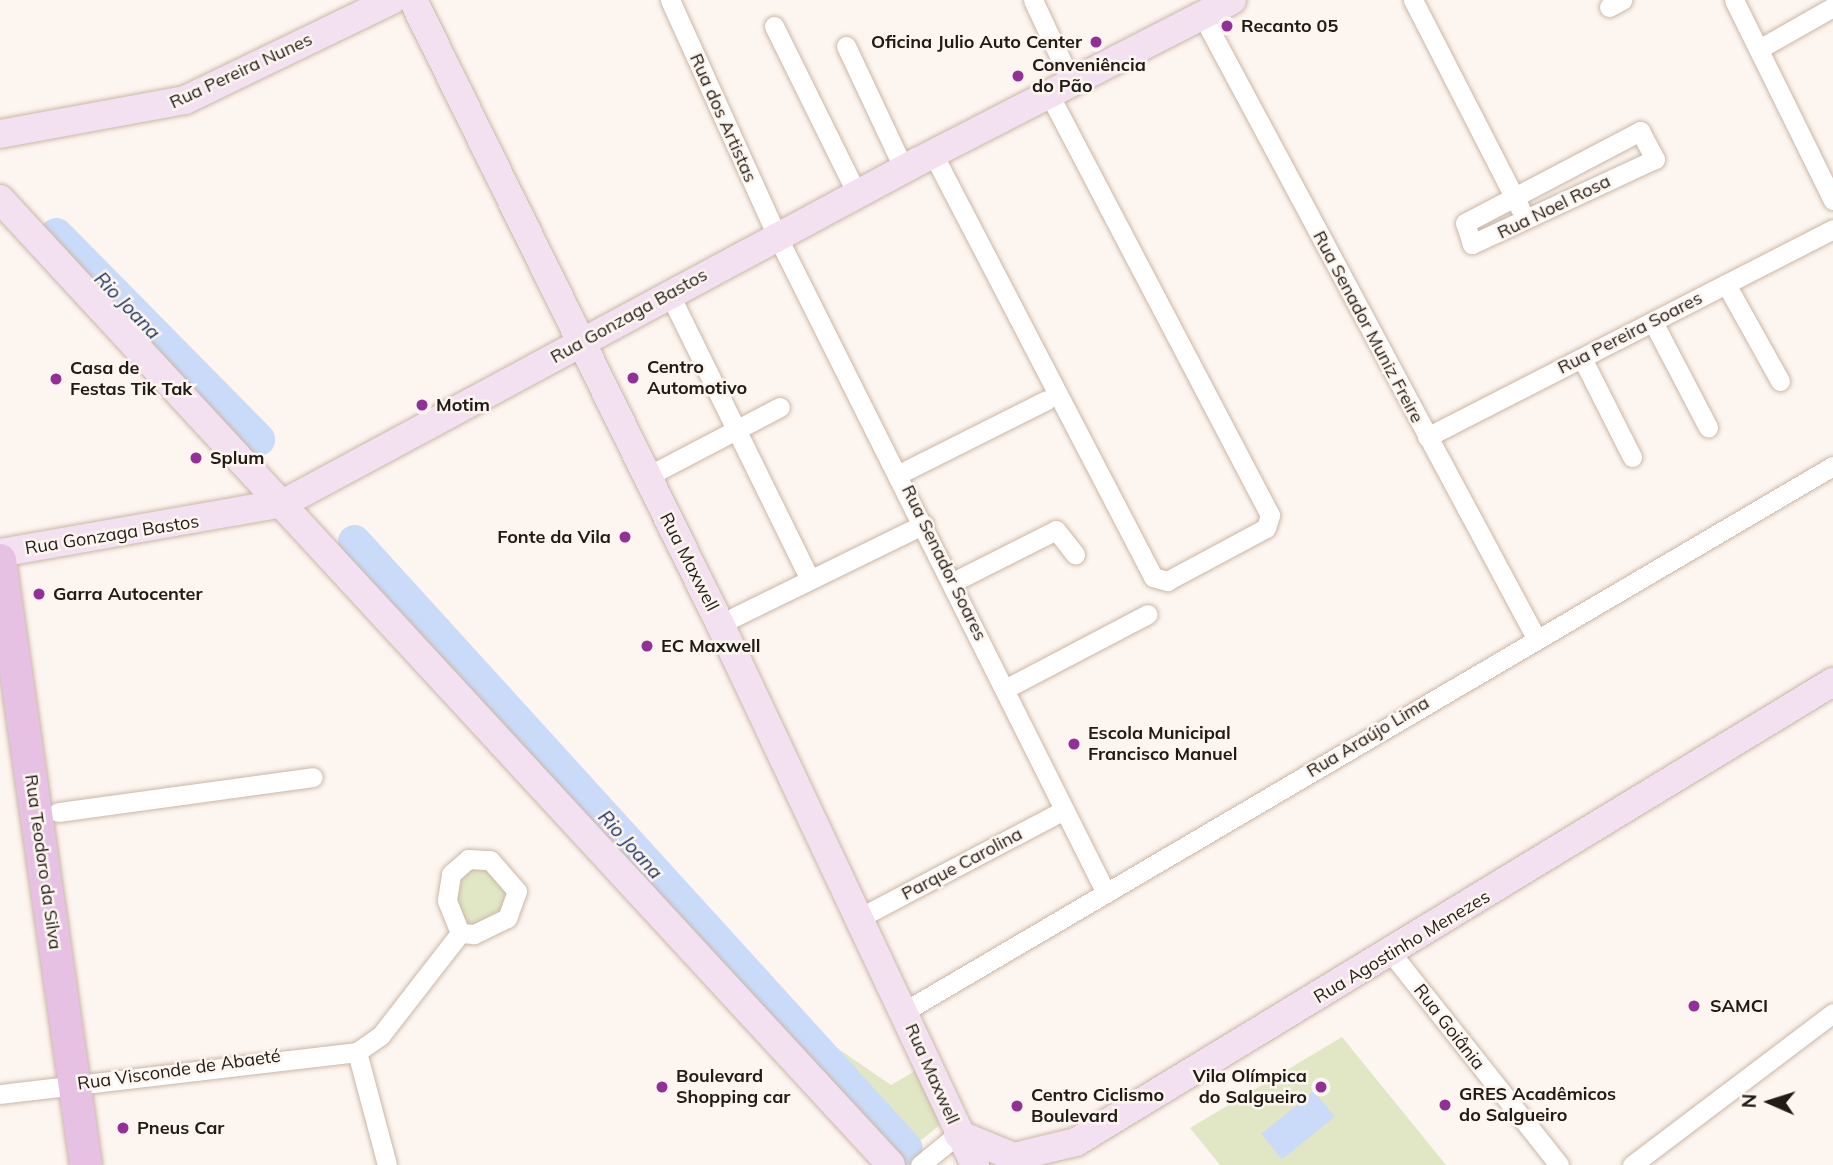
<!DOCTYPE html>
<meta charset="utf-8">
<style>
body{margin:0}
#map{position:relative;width:1833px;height:1165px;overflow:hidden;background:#fdf5ef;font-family:Mulish,sans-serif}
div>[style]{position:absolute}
.green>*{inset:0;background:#e1e7c5}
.water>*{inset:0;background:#cadbf9;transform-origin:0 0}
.river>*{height:33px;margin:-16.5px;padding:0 16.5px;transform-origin:16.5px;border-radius:16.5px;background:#cadbf9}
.roads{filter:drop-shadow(0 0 2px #c9b6a7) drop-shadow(0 0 2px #c9b6a7)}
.street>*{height:19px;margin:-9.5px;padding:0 9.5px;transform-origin:9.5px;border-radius:9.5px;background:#fff}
.secondary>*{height:28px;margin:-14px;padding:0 14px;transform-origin:14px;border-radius:14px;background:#f3e0f1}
.primary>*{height:32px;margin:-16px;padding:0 16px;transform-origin:16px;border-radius:16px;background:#e6c1e3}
.dots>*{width:19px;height:19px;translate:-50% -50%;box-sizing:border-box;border:4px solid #fdf5ef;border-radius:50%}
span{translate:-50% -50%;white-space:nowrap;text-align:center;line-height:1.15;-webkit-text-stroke:5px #fdf5ef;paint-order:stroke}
.poi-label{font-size:18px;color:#211b15;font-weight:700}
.left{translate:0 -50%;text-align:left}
.right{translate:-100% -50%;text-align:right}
.street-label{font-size:18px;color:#211b15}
.water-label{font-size:19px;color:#162d5b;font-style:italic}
.north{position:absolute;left:1735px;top:1067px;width:70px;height:70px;-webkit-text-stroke:5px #fdf5ef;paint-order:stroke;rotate:273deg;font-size:19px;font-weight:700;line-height:28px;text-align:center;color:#211b15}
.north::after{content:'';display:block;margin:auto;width:24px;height:32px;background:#211b15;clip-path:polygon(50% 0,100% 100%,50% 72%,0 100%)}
</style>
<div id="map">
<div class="green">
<div style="clip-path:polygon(481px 864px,499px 874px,511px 902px,489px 924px,462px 926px,455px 913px,455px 873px)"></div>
<div style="clip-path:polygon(1342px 1037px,1446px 1165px,1220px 1165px,1190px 1128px)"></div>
<div style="clip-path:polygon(837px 1048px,891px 1085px,915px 1071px,940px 1125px,920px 1141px)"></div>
</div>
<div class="water">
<div style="left:1314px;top:1091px;width:33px;height:68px;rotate:51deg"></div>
</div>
<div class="river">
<div style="left:56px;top:234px;width:288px;rotate:45.4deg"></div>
<div style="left:354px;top:541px;width:820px;rotate:47.72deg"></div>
</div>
<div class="roads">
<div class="street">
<div style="left:670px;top:0;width:259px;rotate:65.6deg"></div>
<div style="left:777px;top:236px;width:735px;rotate:63.4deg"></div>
<div style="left:1033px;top:0;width:89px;rotate:64.9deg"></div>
<div style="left:1413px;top:0;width:234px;rotate:62.8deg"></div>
<div style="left:1734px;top:0;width:223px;rotate:63.7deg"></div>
<div style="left:1609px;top:7px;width:15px;rotate:-28deg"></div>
<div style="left:1202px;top:15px;width:707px;rotate:61.8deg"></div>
<div style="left:774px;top:26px;width:187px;rotate:63.7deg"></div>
<div style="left:846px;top:46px;width:136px;rotate:64.8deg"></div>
<div style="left:1759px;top:49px;width:85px;rotate:-29.6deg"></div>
<div style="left:1640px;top:131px;width:32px;rotate:62deg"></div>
<div style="left:1655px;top:159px;width:202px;rotate:155.1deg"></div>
<div style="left:1472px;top:244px;width:22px;rotate:-108deg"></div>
<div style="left:1465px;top:223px;width:198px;rotate:-27.7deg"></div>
<div style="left:933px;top:154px;width:477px;rotate:62.5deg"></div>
<div style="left:1153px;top:577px;width:15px;rotate:16deg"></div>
<div style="left:1167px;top:581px;width:112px;rotate:-28.2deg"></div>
<div style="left:1266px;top:528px;width:14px;rotate:-73deg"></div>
<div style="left:1270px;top:515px;width:477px;rotate:-117.7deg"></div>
<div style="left:1726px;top:284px;width:111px;rotate:60.9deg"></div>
<div style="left:669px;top:293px;width:319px;rotate:63.8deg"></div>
<div style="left:1653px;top:322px;width:119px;rotate:62.4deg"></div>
<div style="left:1582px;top:358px;width:111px;rotate:63.2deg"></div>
<div style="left:1427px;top:437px;width:456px;rotate:-27.1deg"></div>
<div style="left:899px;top:474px;width:165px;rotate:-26.6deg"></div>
<div style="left:646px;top:477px;width:151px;rotate:-27.6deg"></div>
<div style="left:953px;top:582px;width:115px;rotate:-26.8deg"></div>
<div style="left:1056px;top:530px;width:31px;rotate:52deg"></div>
<div style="left:720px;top:624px;width:227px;rotate:-26.1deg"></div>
<div style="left:1005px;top:689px;width:161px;rotate:-27.7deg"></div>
<div style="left:58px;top:812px;width:257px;rotate:-7.8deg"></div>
<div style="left:468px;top:859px;width:22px;rotate:3deg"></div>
<div style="left:490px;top:860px;width:41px;rotate:48.9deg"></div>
<div style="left:517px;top:891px;width:29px;rotate:110deg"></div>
<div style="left:507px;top:918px;width:37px;rotate:154deg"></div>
<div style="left:474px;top:934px;width:14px;rotate:-176deg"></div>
<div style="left:460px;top:933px;width:35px;rotate:-112deg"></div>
<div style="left:447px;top:900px;width:26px;rotate:-81deg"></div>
<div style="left:451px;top:874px;width:23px;rotate:-41deg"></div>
<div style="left:859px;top:918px;width:232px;rotate:-27.8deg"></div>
<div style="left:1392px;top:954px;width:269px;rotate:51.6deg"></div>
<div style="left:905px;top:1011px;width:1076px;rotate:-30.43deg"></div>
<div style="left:357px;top:1052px;width:29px;rotate:-35deg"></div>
<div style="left:381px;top:1035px;width:129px;rotate:-52.2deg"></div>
<div style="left:357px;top:1052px;width:117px;rotate:75.1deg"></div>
<div style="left:0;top:1094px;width:359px;rotate:-6.7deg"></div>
<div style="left:920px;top:1165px;width:49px;rotate:-39.2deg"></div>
<div style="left:1632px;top:1165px;width:252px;rotate:-37.1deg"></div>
</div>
<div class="secondary">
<div style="left:413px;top:0;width:695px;rotate:63.8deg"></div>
<div style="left:720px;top:624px;width:598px;rotate:64.76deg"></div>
<div style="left:0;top:134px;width:188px;rotate:-10.4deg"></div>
<div style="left:185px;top:100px;width:230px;rotate:-25.8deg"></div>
<div style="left:0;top:199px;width:1314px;rotate:47.31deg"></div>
<div style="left:0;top:553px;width:288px;rotate:-10deg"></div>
<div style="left:284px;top:503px;width:721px;rotate:-28.31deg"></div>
<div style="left:919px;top:161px;width:352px;rotate:-27.2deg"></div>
<div style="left:958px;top:1134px;width:61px;rotate:22.3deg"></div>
<div style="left:1014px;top:1157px;width:64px;rotate:-13.6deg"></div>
<div style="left:1076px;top:1142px;width:886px;rotate:-31.29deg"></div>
</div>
<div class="primary">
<div style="left:0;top:560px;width:611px;rotate:81.91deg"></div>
</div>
</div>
<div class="dots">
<div style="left:1227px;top:26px;background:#933097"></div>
<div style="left:1096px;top:42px;background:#933097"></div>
<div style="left:1018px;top:76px;background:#933097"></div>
<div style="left:633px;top:378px;background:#933097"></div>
<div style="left:56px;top:379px;background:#933097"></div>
<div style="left:422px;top:405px;background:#933097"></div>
<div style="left:196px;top:458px;background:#933097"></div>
<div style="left:625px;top:537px;background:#933097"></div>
<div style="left:39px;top:594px;background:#933097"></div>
<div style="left:647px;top:646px;background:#933097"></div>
<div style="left:1074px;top:744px;background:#933097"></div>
<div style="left:1694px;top:1006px;background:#933097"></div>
<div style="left:662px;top:1087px;background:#933097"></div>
<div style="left:1321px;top:1087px;background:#933097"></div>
<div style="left:1445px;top:1105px;background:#933097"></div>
<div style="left:1017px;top:1106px;background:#933097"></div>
<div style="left:123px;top:1128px;background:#933097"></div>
</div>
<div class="poi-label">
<span class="left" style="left:1241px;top:26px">Recanto 05</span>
<span class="right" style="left:1082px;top:42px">Oficina Julio Auto Center</span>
<span class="left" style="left:1032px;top:76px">Conveniência<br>do Pão</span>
<span class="left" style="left:647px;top:378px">Centro<br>Automotivo</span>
<span class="left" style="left:70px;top:379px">Casa de<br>Festas Tik Tak</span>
<span class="left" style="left:436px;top:405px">Motim</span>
<span class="left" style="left:210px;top:458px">Splum</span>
<span class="right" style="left:611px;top:537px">Fonte da Vila</span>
<span class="left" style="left:53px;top:594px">Garra Autocenter</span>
<span class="left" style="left:661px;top:646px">EC Maxwell</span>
<span class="left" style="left:1088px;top:744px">Escola Municipal<br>Francisco Manuel</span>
<span class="left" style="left:1710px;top:1006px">SAMCI</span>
<span class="left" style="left:676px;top:1087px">Boulevard<br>Shopping car</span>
<span class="right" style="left:1307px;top:1087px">Vila Olímpica<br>do Salgueiro</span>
<span class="left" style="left:1459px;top:1105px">GRES Acadêmicos<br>do Salgueiro</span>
<span class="left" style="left:1031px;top:1106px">Centro Ciclismo<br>Boulevard</span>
<span class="left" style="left:137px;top:1128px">Pneus Car</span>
</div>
<div class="street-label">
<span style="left:241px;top:71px;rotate:-25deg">Rua Pereira Nunes</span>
<span style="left:723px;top:118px;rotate:66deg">Rua dos Artistas</span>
<span style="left:1554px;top:207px;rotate:-26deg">Rua Noel Rosa</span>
<span style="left:629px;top:316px;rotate:-29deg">Rua Gonzaga Bastos</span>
<span style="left:1368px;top:327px;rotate:62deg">Rua Senador Muniz Freire</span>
<span style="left:1630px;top:333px;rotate:-27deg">Rua Pereira Soares</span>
<span style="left:112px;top:535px;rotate:-9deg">Rua Gonzaga Bastos</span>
<span style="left:689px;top:562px;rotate:63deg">Rua Maxwell</span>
<span style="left:944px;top:563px;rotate:64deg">Rua Senador Soares</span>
<span style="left:1368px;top:737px;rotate:-31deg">Rua Araújo Lima</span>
<span style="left:43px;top:862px;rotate:82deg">Rua Teodoro da Silva</span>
<span style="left:962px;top:864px;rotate:-28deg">Parque Carolina</span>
<span style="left:1402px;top:947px;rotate:-31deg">Rua Agostinho Menezes</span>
<span style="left:1449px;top:1027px;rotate:52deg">Rua Goiânia</span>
<span style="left:179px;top:1070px;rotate:-8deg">Rua Visconde de Abaeté</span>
<span style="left:932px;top:1074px;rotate:66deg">Rua Maxwell</span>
</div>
<div class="water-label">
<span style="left:127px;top:306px;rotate:46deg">Rio Joana</span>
<span style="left:630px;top:845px;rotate:48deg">Rio Joana</span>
</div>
<div class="north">N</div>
</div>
